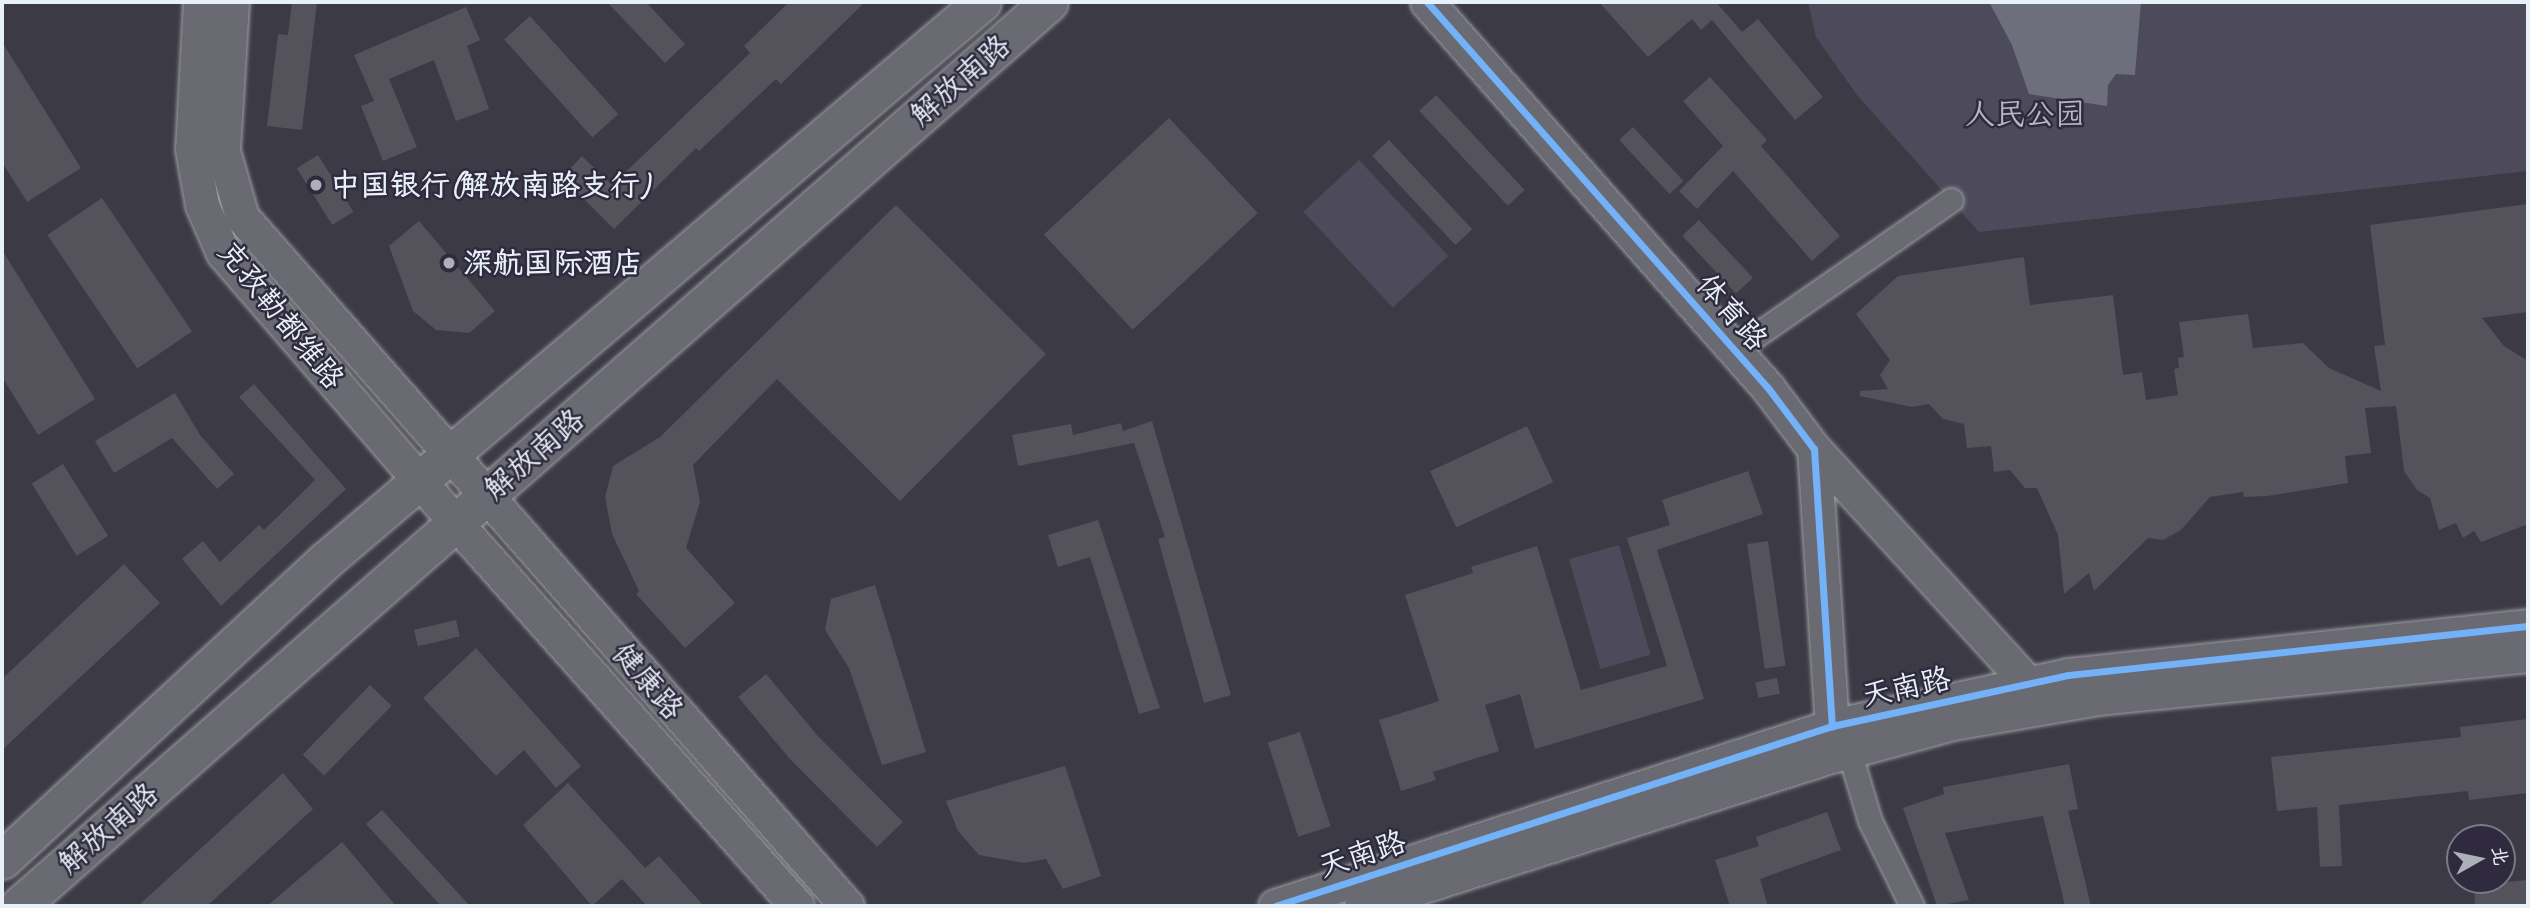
<!DOCTYPE html>
<meta charset="utf-8">
<style>
body{margin:0}
#map{position:relative;width:2530px;height:908px;overflow:hidden;background:#3c3a44;font-family:Caveat,"LXGW WenKai TC",sans-serif}
div>[style]{position:absolute}
.green>*{inset:0;background:#4d4b5b;transform-origin:0 0}
.water>*{inset:0;background:#6e6f7c}
.building>*{inset:0;background:#54525a;transform-origin:0 0}
.roads{filter:drop-shadow(0 0 2px #9d9ea4) drop-shadow(0 0 2px #9d9ea4)}
.street>*{height:23px;margin:-11.5px;padding:0 11.5px;transform-origin:11.5px;border-radius:11.5px;background:#6a6b72}
.secondary>*{height:33px;margin:-16.5px;padding:0 16.5px;transform-origin:16.5px;border-radius:16.5px;background:#6a6b72}
.primary>*{height:37px;margin:-18.5px;padding:0 18.5px;transform-origin:18.5px;border-radius:18.5px;background:#6a6b72}
.cycleway>*{height:7px;margin:-3.5px;padding:0 3.5px;transform-origin:3.5px;border-radius:3.5px;background:#73b2f8}
.dots>*{width:19px;height:19px;translate:-50% -50%;box-sizing:border-box;border:4px solid #2f2a3d;border-radius:50%}
span{translate:-50% -50%;white-space:nowrap;text-align:center;line-height:1.15;-webkit-text-stroke:5px #2f2a3d;paint-order:stroke}
.street-label{font-size:30px;color:#e8f1f8}
.park-label{font-size:30px;color:#b3b8c2}
.poi-label{font-size:30px;color:#e8f1f8;font-weight:700}
.left{translate:0 -50%;text-align:left}
.frame{position:absolute;inset:0;border:4px solid #e8f1f8;pointer-events:none}
.north{position:absolute;left:2446px;top:824px;width:70px;height:70px;box-sizing:border-box;background:#2f2a3d;border:2px solid #797a88;border-radius:50%;rotate:81deg;font-size:19px;font-weight:700;line-height:28px;text-align:center;color:#e8f1f8}
.north::after{content:'';display:block;margin:auto;width:24px;height:32px;background:#acb1b9;clip-path:polygon(50% 0,100% 100%,50% 72%,0 100%)}
</style>
<div id="map">
<div class="green">
<div style="clip-path:polygon(1808px 2px,2528px 2px,2528px 171px,1979px 232px,1857px 95px,1816px 37px)"></div>
<div style="left:1359px;top:160px;width:131px;height:76px;rotate:47deg"></div>
<div style="left:1619px;top:545px;width:114px;height:52px;rotate:74deg"></div>
</div>
<div class="water">
<div style="clip-path:polygon(1989px 2px,2141px 2px,2135px 75px,2116px 74px,2108px 85px,2107px 106px,2029px 94px,2012px 45px)"></div>
</div>
<div class="building">
<div style="clip-path:polygon(292px 2px,317px 2px,302px 130px,267px 126px,278px 34px,288px 35px)"></div>
<div style="clip-path:polygon(607px 2px,646px 2px,685px 44px,665px 63px)"></div>
<div style="clip-path:polygon(789px 2px,865px 2px,781px 84px,776px 79px,699px 151px,696px 148px,614px 229px,562px 177px,582px 156px,612px 185px,750px 53px,744px 46px)"></div>
<div style="clip-path:polygon(1599px 2px,1716px 2px,1742px 32px,1758px 19px,1823px 97px,1795px 120px,1712px 20px,1701px 30px,1692px 19px,1648px 57px)"></div>
<div style="clip-path:polygon(466px 7px,480px 40px,467px 46px,489px 109px,456px 121px,434px 60px,389px 79px,417px 147px,383px 161px,361px 106px,374px 101px,354px 55px)"></div>
<div style="left:530px;top:16px;width:132px;height:35px;rotate:48deg"></div>
<div style="clip-path:polygon(2px 42px,81px 168px,27px 202px,2px 162px)"></div>
<div style="clip-path:polygon(1710px 77px,1767px 140px,1761px 146px,1840px 236px,1812px 261px,1733px 171px,1697px 209px,1679px 191px,1723px 146px,1683px 101px)"></div>
<div style="left:1436px;top:95px;width:130px;height:23px;rotate:47deg"></div>
<div style="left:1169px;top:118px;width:130px;height:171px;rotate:47deg"></div>
<div style="left:1633px;top:127px;width:74px;height:19px;rotate:47deg"></div>
<div style="left:1389px;top:140px;width:122px;height:23px;rotate:47deg"></div>
<div style="left:318px;top:155px;width:67px;height:25px;rotate:58deg"></div>
<div style="left:102px;top:198px;width:161px;height:66px;rotate:56deg"></div>
<div style="clip-path:polygon(2528px 204px,2528px 312px,2482px 318px,2504px 346px,2528px 361px,2528px 524px,2481px 542px,2474px 531px,2463px 538px,2456px 523px,2439px 530px,2430px 498px,2417px 490px,2404px 471px,2396px 406px,2365px 408px,2371px 453px,2345px 456px,2348px 483px,2267px 496px,2244px 497px,2243px 492px,2210px 497px,2181px 530px,2163px 540px,2148px 538px,2094px 591px,2089px 573px,2064px 594px,2058px 535px,2037px 488px,2025px 488px,2010px 470px,1994px 472px,1991px 446px,1967px 448px,1964px 424px,1943px 419px,1929px 404px,1912px 407px,1860px 396px,1860px 391px,1888px 389px,1880px 375px,1890px 360px,1856px 314px,1898px 276px,2024px 257px,2030px 305px,2113px 295px,2123px 375px,2142px 372px,2146px 400px,2178px 395px,2174px 369px,2179px 368px,2178px 358px,2184px 357px,2179px 322px,2248px 314px,2253px 348px,2303px 343px,2329px 368px,2381px 391px,2374px 346px,2385px 345px,2370px 225px)"></div>
<div style="clip-path:polygon(896px 205px,1046px 354px,900px 501px,777px 379px,693px 465px,700px 502px,686px 548px,735px 603px,685px 648px,636px 594px,639px 591px,612px 534px,605px 497px,613px 466px,660px 437px)"></div>
<div style="left:1699px;top:220px;width:79px;height:23px;rotate:47deg"></div>
<div style="clip-path:polygon(419px 221px,495px 311px,469px 333px,436px 330px,413px 311px,389px 246px)"></div>
<div style="clip-path:polygon(2px 250px,95px 399px,38px 435px,2px 377px)"></div>
<div style="clip-path:polygon(254px 384px,346px 489px,221px 606px,182px 559px,203px 541px,220px 562px,259px 525px,264px 530px,315px 480px,239px 397px)"></div>
<div style="clip-path:polygon(175px 393px,200px 435px,234px 474px,217px 489px,172px 438px,114px 473px,95px 441px)"></div>
<div style="clip-path:polygon(1152px 421px,1231px 695px,1204px 703px,1158px 539px,1165px 537px,1134px 443px,1018px 466px,1012px 435px,1071px 424px,1073px 435px,1121px 423px,1123px 431px)"></div>
<div style="left:1527px;top:426px;width:62px;height:107px;rotate:65deg"></div>
<div style="left:63px;top:464px;width:85px;height:37px;rotate:58deg"></div>
<div style="clip-path:polygon(1748px 471px,1763px 514px,1657px 550px,1704px 699px,1535px 749px,1520px 694px,1485px 705px,1499px 751px,1433px 772px,1436px 780px,1401px 791px,1379px 720px,1439px 701px,1405px 595px,1473px 573px,1471px 567px,1537px 546px,1581px 690px,1667px 666px,1627px 538px,1670px 525px,1662px 500px)"></div>
<div style="clip-path:polygon(1098px 520px,1160px 708px,1139px 714px,1090px 557px,1058px 567px,1048px 535px)"></div>
<div style="left:1768px;top:541px;width:126px;height:21px;rotate:82deg"></div>
<div style="clip-path:polygon(124px 564px,160px 603px,2px 750px,2px 679px)"></div>
<div style="clip-path:polygon(875px 585px,926px 752px,882px 765px,849px 668px,825px 630px,831px 599px)"></div>
<div style="left:456px;top:620px;width:17px;height:43px;rotate:77deg"></div>
<div style="clip-path:polygon(476px 648px,581px 766px,556px 788px,524px 750px,496px 776px,423px 698px)"></div>
<div style="clip-path:polygon(766px 674px,817px 735px,903px 822px,877px 847px,789px 758px,738px 697px)"></div>
<div style="left:1777px;top:678px;width:16px;height:22px;rotate:79deg"></div>
<div style="left:370px;top:685px;width:30px;height:97px;rotate:44deg"></div>
<div style="clip-path:polygon(2528px 719px,2528px 793px,2469px 800px,2468px 791px,2339px 805px,2342px 866px,2320px 867px,2317px 807px,2277px 811px,2271px 757px,2461px 737px,2460px 727px)"></div>
<div style="left:1300px;top:732px;width:99px;height:34px;rotate:72deg"></div>
<div style="clip-path:polygon(2069px 764px,2078px 809px,2068px 811px,2091px 906px,2065px 906px,2043px 816px,1945px 833px,1969px 900px,1937px 906px,1903px 808px,1944px 794px,1943px 787px)"></div>
<div style="clip-path:polygon(1065px 766px,1101px 876px,1063px 889px,1046px 859px,1024px 863px,979px 855px,958px 831px,946px 801px)"></div>
<div style="clip-path:polygon(283px 773px,313px 809px,207px 906px,138px 906px)"></div>
<div style="clip-path:polygon(568px 783px,645px 868px,659px 856px,704px 906px,647px 906px,622px 879px,592px 906px,523px 825px)"></div>
<div style="clip-path:polygon(382px 810px,470px 906px,441px 906px,366px 824px)"></div>
<div style="clip-path:polygon(1827px 812px,1841px 850px,1760px 879px,1768px 906px,1730px 906px,1715px 860px,1759px 846px,1756px 837px)"></div>
<div style="clip-path:polygon(342px 842px,396px 906px,267px 906px)"></div>
<div style="clip-path:polygon(2528px 880px,2528px 906px,2475px 906px,2474px 885px)"></div>
</div>
<div class="roads">
<div class="street">
<div style="left:1735px;top:350px;width:263px;rotate:-34.8deg"></div>
<div style="left:1849px;top:751px;width:73px;rotate:73.3deg"></div>
<div style="left:1870px;top:821px;width:95px;rotate:63.7deg"></div>
</div>
<div class="secondary">
<div style="left:200px;top:2px;width:147px;rotate:93.1deg"></div>
<div style="left:192px;top:149px;width:57px;rotate:79.9deg"></div>
<div style="left:202px;top:205px;width:52px;rotate:66.4deg"></div>
<div style="left:223px;top:253px;width:357px;rotate:49.2deg"></div>
<div style="left:456px;top:523px;width:513px;rotate:48.32deg"></div>
<div style="left:232px;top:2px;width:149px;rotate:93.5deg"></div>
<div style="left:223px;top:151px;width:69px;rotate:73.9deg"></div>
<div style="left:242px;top:217px;width:917px;rotate:48.71deg"></div>
<div style="left:1427px;top:2px;width:515px;rotate:48.54deg"></div>
<div style="left:1768px;top:388px;width:76px;rotate:53deg"></div>
<div style="left:1814px;top:449px;width:278px;rotate:86.3deg"></div>
<div style="left:1814px;top:449px;width:317px;rotate:47.6deg"></div>
<div style="left:1275px;top:906px;width:585px;rotate:-17.91deg"></div>
<div style="left:1832px;top:726px;width:241px;rotate:-12.2deg"></div>
<div style="left:2068px;top:675px;width:463px;rotate:-6.1deg"></div>
<div style="left:1361px;top:906px;width:497px;rotate:-17.7deg"></div>
<div style="left:1835px;top:755px;width:122px;rotate:-15.2deg"></div>
<div style="left:1953px;top:723px;width:148px;rotate:-9.7deg"></div>
<div style="left:2099px;top:698px;width:431px;rotate:-5.7deg"></div>
</div>
<div class="primary">
<div style="left:2px;top:860px;width:442px;rotate:-42.8deg"></div>
<div style="left:326px;top:560px;width:861px;rotate:-40.38deg"></div>
<div style="left:19px;top:906px;width:1370px;rotate:-41.27deg"></div>
</div>
</div>
<div class="cycleway">
<div style="left:1427px;top:2px;width:515px;rotate:48.54deg"></div>
<div style="left:1768px;top:388px;width:76px;rotate:53deg"></div>
<div style="left:1814px;top:449px;width:278px;rotate:86.3deg"></div>
<div style="left:1275px;top:906px;width:585px;rotate:-17.91deg"></div>
<div style="left:1832px;top:726px;width:241px;rotate:-12.2deg"></div>
<div style="left:2068px;top:675px;width:463px;rotate:-6.1deg"></div>
</div>
<div class="dots">
<div style="left:316px;top:185px;background:#acb1b9"></div>
<div style="left:449px;top:263px;background:#acb1b9"></div>
</div>
<div class="street-label">
<span style="left:960px;top:80px;rotate:-41deg">解放南路</span>
<span style="left:1732px;top:312px;rotate:49deg">体育路</span>
<span style="left:281px;top:315px;rotate:51deg">克孜勒都维路</span>
<span style="left:534px;top:454px;rotate:-41deg">解放南路</span>
<span style="left:648px;top:681px;rotate:49deg">健康路</span>
<span style="left:1906px;top:687px;rotate:-12deg">天南路</span>
<span style="left:108px;top:828px;rotate:-41deg">解放南路</span>
<span style="left:1362px;top:854px;rotate:-18deg">天南路</span>
</div>
<div class="park-label">
<span style="left:2025px;top:114px">人民公园</span>
</div>
<div class="poi-label">
<span class="left" style="left:330px;top:185px">中国银行(解放南路支行)</span>
<span class="left" style="left:463px;top:263px">深航国际酒店</span>
</div>
<div class="frame"></div>
<div class="north">北</div>
</div>
